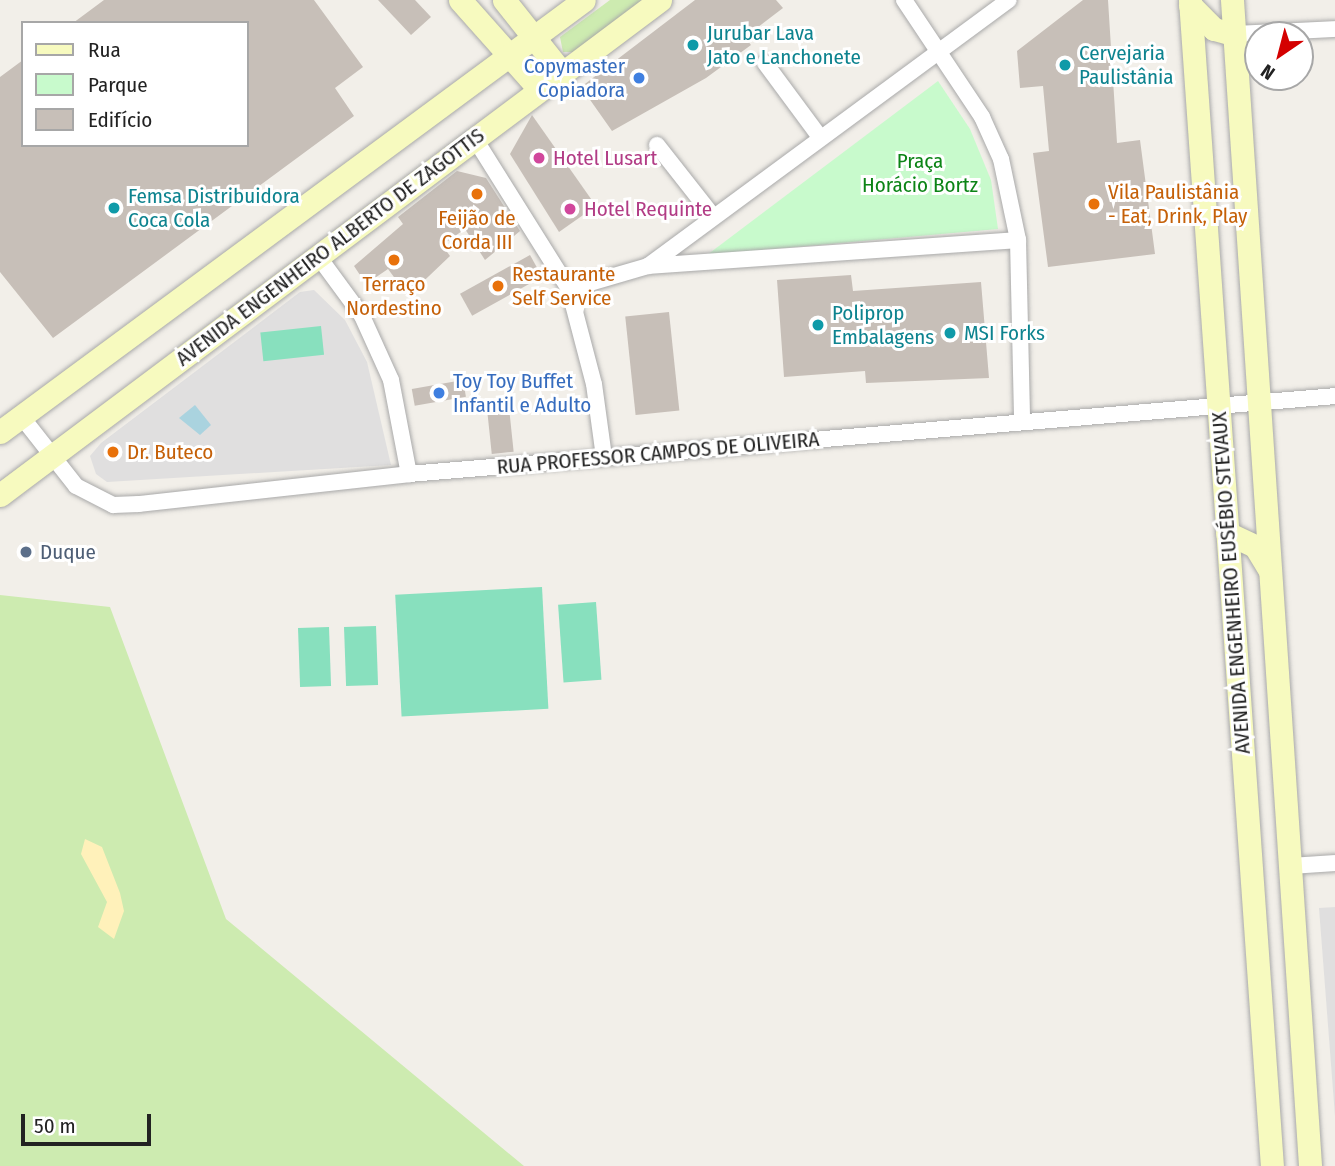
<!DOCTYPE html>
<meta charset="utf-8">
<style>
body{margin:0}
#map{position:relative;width:1335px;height:1166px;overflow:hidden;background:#f2efe9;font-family:"Fira Sans Condensed",sans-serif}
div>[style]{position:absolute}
.residential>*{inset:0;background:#e0dfdf}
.grass>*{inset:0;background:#cdebb0}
.sand>*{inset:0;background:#fff1ba}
.park>*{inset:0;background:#c8facc}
.pitch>*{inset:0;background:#88e0be;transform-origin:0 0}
.water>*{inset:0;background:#aad3df}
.building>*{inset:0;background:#c7bfb8;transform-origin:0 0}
.roads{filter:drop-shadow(0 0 2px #a9a9a9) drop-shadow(0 0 2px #a9a9a9)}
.street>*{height:16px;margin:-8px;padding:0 8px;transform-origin:8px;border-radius:8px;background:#fff}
.secondary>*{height:23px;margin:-11.5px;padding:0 11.5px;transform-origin:11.5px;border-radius:11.5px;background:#f7fabf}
.dots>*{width:19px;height:19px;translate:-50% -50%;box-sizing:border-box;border:4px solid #fff;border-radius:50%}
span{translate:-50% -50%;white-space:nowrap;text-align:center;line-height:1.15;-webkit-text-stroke:6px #fff;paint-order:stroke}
.culture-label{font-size:21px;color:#0d838f}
.left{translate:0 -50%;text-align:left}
.shop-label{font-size:21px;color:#366cbe}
.right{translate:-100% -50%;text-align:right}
.hotel-label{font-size:21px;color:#b23c85}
.park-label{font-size:21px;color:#0c8416}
.food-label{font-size:21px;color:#c56008}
.street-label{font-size:21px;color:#222}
.service-label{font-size:21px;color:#4e5e75}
.legend{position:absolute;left:21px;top:21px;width:228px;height:126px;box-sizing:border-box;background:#fff;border:2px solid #a7a7a7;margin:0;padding:9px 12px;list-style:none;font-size:21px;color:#222}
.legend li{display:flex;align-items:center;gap:14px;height:35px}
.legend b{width:35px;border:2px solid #a7a7a7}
.north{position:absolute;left:1244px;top:21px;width:70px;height:70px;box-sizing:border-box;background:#fff;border:2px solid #a7a7a7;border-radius:50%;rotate:215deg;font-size:19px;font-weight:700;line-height:28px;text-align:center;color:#222}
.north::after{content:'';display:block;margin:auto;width:24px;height:32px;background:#d40000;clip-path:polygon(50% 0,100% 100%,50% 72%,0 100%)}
.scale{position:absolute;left:21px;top:1114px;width:130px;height:32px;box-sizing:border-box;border:4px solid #222;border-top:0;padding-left:9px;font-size:21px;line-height:24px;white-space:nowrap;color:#222;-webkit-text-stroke:5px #fff;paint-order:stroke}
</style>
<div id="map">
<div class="residential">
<div style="clip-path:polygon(314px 290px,345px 320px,367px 362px,391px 465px,107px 482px,96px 474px,90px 456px,101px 443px,300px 292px)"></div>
<div style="clip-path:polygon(1335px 907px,1335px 1116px,1319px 908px)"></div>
</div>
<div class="grass">
<div style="clip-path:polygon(610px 0,646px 0,576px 52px,563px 52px,560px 37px)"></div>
<div style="clip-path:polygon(0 595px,110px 607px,226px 919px,524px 1166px,0 1166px)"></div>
</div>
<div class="sand">
<div style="clip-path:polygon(85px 839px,102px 847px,120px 893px,124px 911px,114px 939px,98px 927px,107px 902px,81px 854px)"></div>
</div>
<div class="park">
<div style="clip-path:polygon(938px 81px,970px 129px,991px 180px,998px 229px,707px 255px)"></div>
</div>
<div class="pitch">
<div style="left:321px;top:326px;width:29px;height:61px;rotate:84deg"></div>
<div style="left:542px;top:587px;width:122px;height:147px;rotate:87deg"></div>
<div style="left:596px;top:602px;width:78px;height:38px;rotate:86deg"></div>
<div style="left:376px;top:626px;width:59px;height:32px;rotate:88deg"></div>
<div style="left:329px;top:627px;width:59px;height:31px;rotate:88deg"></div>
</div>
<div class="water">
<div style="clip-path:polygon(195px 405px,211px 425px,200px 435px,179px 418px)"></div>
</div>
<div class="building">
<div style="clip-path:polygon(104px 0,314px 0,363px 67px,335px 88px,354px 116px,53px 338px,0 272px,0 77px,23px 60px,23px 145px,247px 145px,247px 23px,73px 23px)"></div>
<div style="clip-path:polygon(378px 0,415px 0,431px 17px,411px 35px)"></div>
<div style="clip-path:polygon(695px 0,776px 0,783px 8px,745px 37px,751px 45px,706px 78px,612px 131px,581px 87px)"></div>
<div style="clip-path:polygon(1083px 0,1108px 0,1117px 143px,1140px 140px,1155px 254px,1048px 267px,1033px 153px,1049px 151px,1043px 86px,1020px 88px,1017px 51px)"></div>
<div style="clip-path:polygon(532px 115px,596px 206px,559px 232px,510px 154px)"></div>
<div style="clip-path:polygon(457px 171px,486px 178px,520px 231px,485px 260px,465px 229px,442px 245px,450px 256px,408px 296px,388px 269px,366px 284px,354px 266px,403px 224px,398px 217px)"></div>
<div style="left:530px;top:255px;width:25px;height:80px;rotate:61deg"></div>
<div style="clip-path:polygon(851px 275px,853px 291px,981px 282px,989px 378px,866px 383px,865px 371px,784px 377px,777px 280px)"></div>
<div style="left:669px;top:312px;width:99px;height:44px;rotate:84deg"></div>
<div style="left:463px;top:380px;width:17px;height:52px;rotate:80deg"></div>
<div style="left:508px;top:398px;width:54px;height:22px;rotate:84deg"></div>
</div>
<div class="roads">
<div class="street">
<div style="left:904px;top:0;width:141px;rotate:56.3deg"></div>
<div style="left:982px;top:117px;width:46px;rotate:65.7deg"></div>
<div style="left:1001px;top:159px;width:83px;rotate:78.1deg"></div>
<div style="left:1018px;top:240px;width:182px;rotate:88.7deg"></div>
<div style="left:1233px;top:34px;width:102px;rotate:-2.8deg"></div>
<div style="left:765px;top:63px;width:91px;rotate:53.5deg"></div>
<div style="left:475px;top:139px;width:177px;rotate:57.9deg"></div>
<div style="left:569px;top:289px;width:98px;rotate:75.3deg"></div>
<div style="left:594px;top:384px;width:74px;rotate:82.2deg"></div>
<div style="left:657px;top:145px;width:89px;rotate:51.8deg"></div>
<div style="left:318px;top:256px;width:74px;rotate:53.7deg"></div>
<div style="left:362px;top:316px;width:70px;rotate:65.6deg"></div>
<div style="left:391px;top:380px;width:96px;rotate:79.2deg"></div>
<div style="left:648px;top:266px;width:371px;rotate:-4deg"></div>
<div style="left:569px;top:289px;width:82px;rotate:-16.2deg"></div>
<div style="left:648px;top:266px;width:448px;rotate:-36.4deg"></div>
<div style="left:21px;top:416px;width:89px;rotate:51.8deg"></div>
<div style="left:76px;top:486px;width:42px;rotate:27.2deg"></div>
<div style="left:113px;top:505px;width:26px;rotate:-2deg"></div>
<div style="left:139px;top:504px;width:272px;rotate:-6.3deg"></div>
<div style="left:409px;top:474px;width:929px;rotate:-4.81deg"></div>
<div style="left:1291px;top:866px;width:44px;rotate:-3.9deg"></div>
</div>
<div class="secondary">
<div style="left:460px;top:0;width:120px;rotate:48.4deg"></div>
<div style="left:504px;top:0;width:93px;rotate:51.5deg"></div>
<div style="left:1190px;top:0;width:1169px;rotate:85.98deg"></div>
<div style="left:1232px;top:0;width:1169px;rotate:86.17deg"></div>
<div style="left:1190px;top:5px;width:34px;rotate:45deg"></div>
<div style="left:1214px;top:29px;width:20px;rotate:15deg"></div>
<div style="left:0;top:432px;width:726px;rotate:-36.49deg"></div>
<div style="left:0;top:495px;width:825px;rotate:-36.87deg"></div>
<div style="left:1227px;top:533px;width:31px;rotate:25deg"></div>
<div style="left:1255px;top:546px;width:27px;rotate:59deg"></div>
</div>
</div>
<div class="dots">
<div style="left:693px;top:45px;background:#0f9aa8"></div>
<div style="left:1065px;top:65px;background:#0f9aa8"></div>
<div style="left:639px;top:78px;background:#3f7fe0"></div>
<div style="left:539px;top:158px;background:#d1479c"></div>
<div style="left:477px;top:194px;background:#e8710a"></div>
<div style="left:1094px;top:204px;background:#e8710a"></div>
<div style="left:114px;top:208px;background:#0f9aa8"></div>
<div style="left:570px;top:209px;background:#d1479c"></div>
<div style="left:394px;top:260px;background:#e8710a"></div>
<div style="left:498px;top:286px;background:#e8710a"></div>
<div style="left:818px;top:325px;background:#0f9aa8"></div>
<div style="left:950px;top:333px;background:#0f9aa8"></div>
<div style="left:439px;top:393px;background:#3f7fe0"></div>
<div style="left:113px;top:452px;background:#e8710a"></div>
<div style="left:26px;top:552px;background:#5c6f8a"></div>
</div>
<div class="culture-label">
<span class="left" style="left:707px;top:45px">Jurubar Lava<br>Jato e Lanchonete</span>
<span class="left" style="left:1079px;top:65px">Cervejaria<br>Paulistânia</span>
<span class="left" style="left:128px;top:208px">Femsa Distribuidora<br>Coca Cola</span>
<span class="left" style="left:832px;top:325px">Poliprop<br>Embalagens</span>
<span class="left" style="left:964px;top:333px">MSI Forks</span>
</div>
<div class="shop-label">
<span class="right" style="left:625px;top:78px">Copymaster<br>Copiadora</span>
<span class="left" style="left:453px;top:393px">Toy Toy Buffet<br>Infantil e Adulto</span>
</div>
<div class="hotel-label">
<span class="left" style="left:553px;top:158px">Hotel Lusart</span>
<span class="left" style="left:584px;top:209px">Hotel Requinte</span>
</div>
<div class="park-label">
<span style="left:920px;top:173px">Praça<br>Horácio Bortz</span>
</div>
<div class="food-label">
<span class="left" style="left:1108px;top:204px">Vila Paulistânia<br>- Eat, Drink, Play</span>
<span style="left:477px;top:230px">Feijão de<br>Corda III</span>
<span class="left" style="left:512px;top:286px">Restaurante<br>Self Service</span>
<span style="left:394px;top:296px">Terraço<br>Nordestino</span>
<span class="left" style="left:127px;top:452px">Dr. Buteco</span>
</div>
<div class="street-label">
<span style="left:330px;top:247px;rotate:-37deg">AVENIDA ENGENHEIRO ALBERTO DE ZAGOTTIS</span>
<span style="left:658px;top:453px;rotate:-5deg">RUA PROFESSOR CAMPOS DE OLIVEIRA</span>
<span style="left:1231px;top:583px;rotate:-94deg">AVENIDA ENGENHEIRO EUSÉBIO STEVAUX</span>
</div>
<div class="service-label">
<span class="left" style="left:40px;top:552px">Duque</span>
</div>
<ul class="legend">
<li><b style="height:9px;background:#f7fabf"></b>Rua</li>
<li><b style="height:19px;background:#c8facc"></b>Parque</li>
<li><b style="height:19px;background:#c7bfb8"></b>Edifício</li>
</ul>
<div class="north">N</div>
<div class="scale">50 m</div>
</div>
